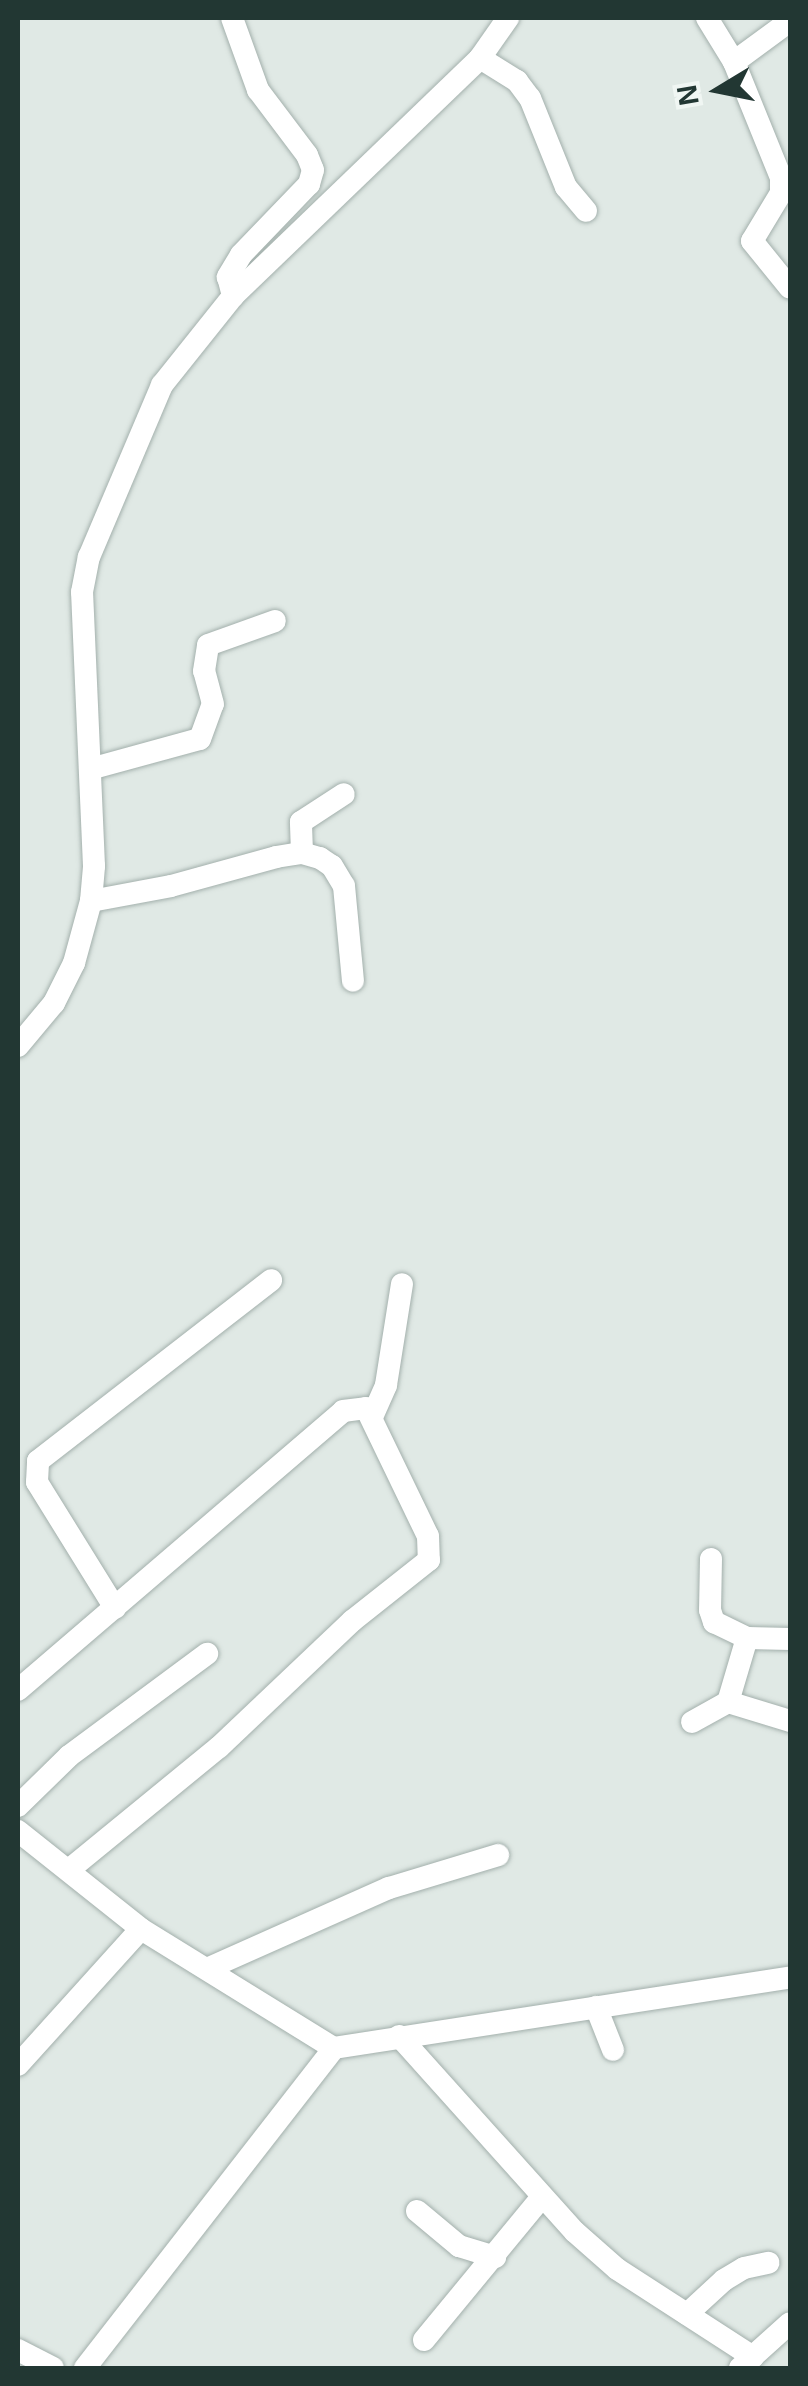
<!DOCTYPE html>
<style>
body{margin:0}
#map{position:relative;width:808px;height:2386px;overflow:hidden;background:#e0e9e5;font-family:Arial,sans-serif}
div>[style]{position:absolute}
.roads{filter:drop-shadow(0 0 2px #a3b0ac) drop-shadow(0 0 2px #a3b0ac)}
.minor>*{height:22px;margin:-11px;padding:0 11px;transform-origin:11px;border-radius:11px;background:#fff}
span{translate:-50% -50%;white-space:nowrap;text-align:center;line-height:1.15;-webkit-text-stroke:8px #f0f6f3;paint-order:stroke}
.frame{position:absolute;inset:0;border:20px solid #223733;pointer-events:none}
.north{position:absolute;left:668px;top:40px;width:100px;height:100px;-webkit-text-stroke:8px #f0f6f3;paint-order:stroke;rotate:260deg;font-size:28px;font-weight:700;line-height:40px;text-align:center;color:#223733}
.north::after{content:'';display:block;margin:auto;width:35px;height:45px;background:#223733;clip-path:polygon(50% 0,100% 100%,50% 72%,0 100%)}
</style>
<div id="map">
<div class="roads">
<div class="minor">
<div style="left:232px;top:18px;width:77px;rotate:70.1deg"></div>
<div style="left:258px;top:90px;width:81px;rotate:53deg"></div>
<div style="left:307px;top:155px;width:16px;rotate:68deg"></div>
<div style="left:313px;top:170px;width:15px;rotate:106deg"></div>
<div style="left:309px;top:184px;width:98px;rotate:133.8deg"></div>
<div style="left:241px;top:255px;width:26px;rotate:121deg"></div>
<div style="left:228px;top:277px;width:20px;rotate:75deg"></div>
<div style="left:707px;top:18px;width:52px;rotate:58.5deg"></div>
<div style="left:734px;top:62px;width:125px;rotate:67.9deg"></div>
<div style="left:781px;top:178px;width:15px;rotate:90deg"></div>
<div style="left:781px;top:193px;width:56px;rotate:121.1deg"></div>
<div style="left:752px;top:241px;width:60px;rotate:51deg"></div>
<div style="left:480px;top:58px;width:44px;rotate:31.9deg"></div>
<div style="left:517px;top:81px;width:21px;rotate:53deg"></div>
<div style="left:530px;top:98px;width:96px;rotate:68deg"></div>
<div style="left:566px;top:187px;width:31px;rotate:50deg"></div>
<div style="left:734px;top:62px;width:69px;rotate:-36.2deg"></div>
<div style="left:90px;top:769px;width:114px;rotate:-15.3deg"></div>
<div style="left:200px;top:739px;width:37px;rotate:-70deg"></div>
<div style="left:213px;top:704px;width:34px;rotate:-105deg"></div>
<div style="left:204px;top:671px;width:26px;rotate:-81deg"></div>
<div style="left:208px;top:645px;width:71px;rotate:-19.7deg"></div>
<div style="left:302px;top:853px;width:31px;rotate:-92deg"></div>
<div style="left:301px;top:822px;width:51px;rotate:-33.1deg"></div>
<div style="left:91px;top:901px;width:81px;rotate:-10.6deg"></div>
<div style="left:171px;top:886px;width:109px;rotate:-15.4deg"></div>
<div style="left:276px;top:857px;width:26px;rotate:-9deg"></div>
<div style="left:302px;top:853px;width:19px;rotate:16deg"></div>
<div style="left:320px;top:858px;width:14px;rotate:34deg"></div>
<div style="left:332px;top:866px;width:23px;rotate:59deg"></div>
<div style="left:344px;top:886px;width:95px;rotate:84.6deg"></div>
<div style="left:18px;top:1046px;width:56px;rotate:-50.1deg"></div>
<div style="left:54px;top:1003px;width:45px;rotate:-63.4deg"></div>
<div style="left:74px;top:963px;width:64px;rotate:-74.7deg"></div>
<div style="left:91px;top:901px;width:35px;rotate:-85deg"></div>
<div style="left:94px;top:866px;width:274px;rotate:-92.5deg"></div>
<div style="left:82px;top:592px;width:36px;rotate:-79deg"></div>
<div style="left:89px;top:557px;width:187px;rotate:-67deg"></div>
<div style="left:162px;top:385px;width:114px;rotate:-51.4deg"></div>
<div style="left:233px;top:296px;width:343px;rotate:-43.9deg"></div>
<div style="left:480px;top:58px;width:49px;rotate:-55deg"></div>
<div style="left:372px;top:1417px;width:35px;rotate:-66deg"></div>
<div style="left:386px;top:1385px;width:102px;rotate:-81deg"></div>
<div style="left:711px;top:1559px;width:51px;rotate:91.1deg"></div>
<div style="left:710px;top:1610px;width:13px;rotate:72deg"></div>
<div style="left:714px;top:1622px;width:37px;rotate:26deg"></div>
<div style="left:747px;top:1638px;width:43px;rotate:1.3deg"></div>
<div style="left:115px;top:1608px;width:148px;rotate:-121.8deg"></div>
<div style="left:37px;top:1482px;width:21px;rotate:-87deg"></div>
<div style="left:38px;top:1461px;width:295px;rotate:-37.8deg"></div>
<div style="left:18px;top:1690px;width:428px;rotate:-40.6deg"></div>
<div style="left:343px;top:1411px;width:23px;rotate:-7deg"></div>
<div style="left:366px;top:1408px;width:142px;rotate:64.2deg"></div>
<div style="left:428px;top:1536px;width:24px;rotate:88deg"></div>
<div style="left:429px;top:1560px;width:98px;rotate:141.6deg"></div>
<div style="left:352px;top:1621px;width:183px;rotate:136.5deg"></div>
<div style="left:219px;top:1747px;width:193px;rotate:140.7deg"></div>
<div style="left:728px;top:1702px;width:65px;rotate:17deg"></div>
<div style="left:692px;top:1722px;width:41px;rotate:-29.1deg"></div>
<div style="left:728px;top:1702px;width:67px;rotate:-73.5deg"></div>
<div style="left:18px;top:1806px;width:71px;rotate:-44.4deg"></div>
<div style="left:69px;top:1756px;width:172px;rotate:-36.5deg"></div>
<div style="left:18px;top:1831px;width:157px;rotate:38.5deg"></div>
<div style="left:141px;top:1929px;width:227px;rotate:31.7deg"></div>
<div style="left:209px;top:1968px;width:197px;rotate:-24deg"></div>
<div style="left:389px;top:1888px;width:114px;rotate:-16.8deg"></div>
<div style="left:596px;top:2007px;width:46px;rotate:68.4deg"></div>
<div style="left:399px;top:2036px;width:263px;rotate:48.1deg"></div>
<div style="left:575px;top:2232px;width:56px;rotate:41.4deg"></div>
<div style="left:617px;top:2269px;width:162px;rotate:32.9deg"></div>
<div style="left:18px;top:2065px;width:183px;rotate:-47.9deg"></div>
<div style="left:417px;top:2211px;width:55px;rotate:39.8deg"></div>
<div style="left:459px;top:2246px;width:38px;rotate:17deg"></div>
<div style="left:687px;top:2314px;width:50px;rotate:-42.6deg"></div>
<div style="left:724px;top:2280px;width:23px;rotate:-31deg"></div>
<div style="left:744px;top:2268px;width:25px;rotate:-12deg"></div>
<div style="left:424px;top:2340px;width:185px;rotate:-50.5deg"></div>
<div style="left:18px;top:2350px;width:39px;rotate:27deg"></div>
<div style="left:85px;top:2368px;width:405px;rotate:-52.1deg"></div>
<div style="left:334px;top:2048px;width:461px;rotate:-8.8deg"></div>
<div style="left:740px;top:2368px;width:67px;rotate:-42deg"></div>
</div>
</div>
<div class="frame"></div>
<div class="north">N</div>
</div>
